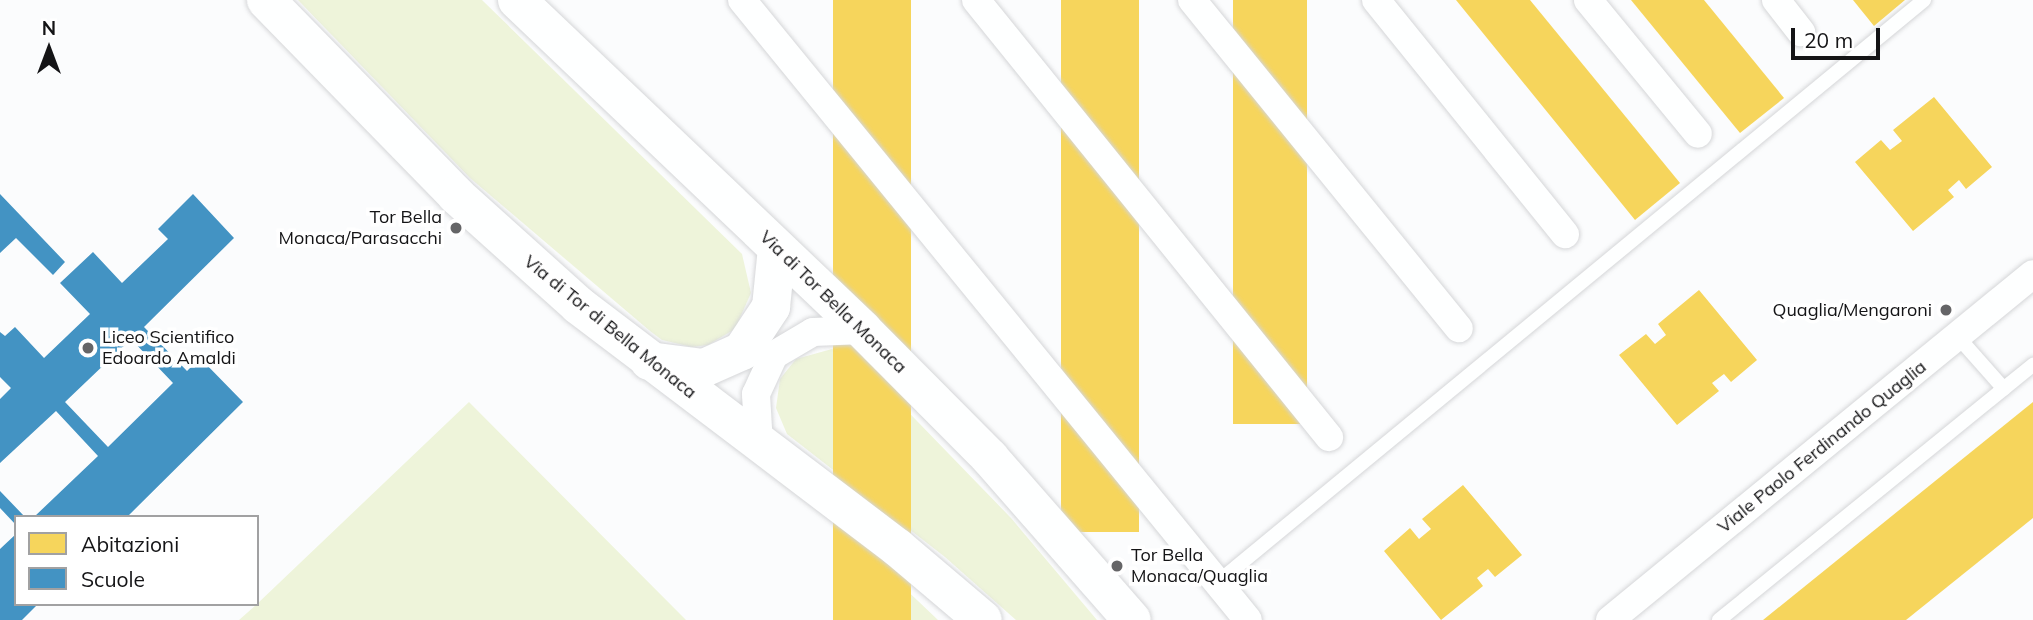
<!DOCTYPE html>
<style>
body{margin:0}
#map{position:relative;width:2033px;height:620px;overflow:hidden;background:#fbfcfd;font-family:Mulish,sans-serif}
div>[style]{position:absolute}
.green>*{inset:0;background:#eef4da}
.homes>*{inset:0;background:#f6d55c;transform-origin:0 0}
.schools>*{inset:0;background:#4393c3}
.roads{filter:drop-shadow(0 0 2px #d5d6d8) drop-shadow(0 0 2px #d5d6d8)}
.lane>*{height:14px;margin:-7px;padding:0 7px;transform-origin:7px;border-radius:7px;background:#feffff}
.street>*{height:28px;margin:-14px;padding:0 14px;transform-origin:14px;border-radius:14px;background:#feffff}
.secondary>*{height:38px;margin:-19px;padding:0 19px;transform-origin:19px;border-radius:19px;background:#feffff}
.primary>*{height:38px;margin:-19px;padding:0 19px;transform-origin:19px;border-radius:19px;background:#feffff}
.dots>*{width:19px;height:19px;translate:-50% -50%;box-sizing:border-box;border:4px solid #fff;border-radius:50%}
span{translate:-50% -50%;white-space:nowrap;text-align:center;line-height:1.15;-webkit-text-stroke:7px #fff;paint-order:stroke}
.poi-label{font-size:18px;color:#141416}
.right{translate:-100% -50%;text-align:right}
.left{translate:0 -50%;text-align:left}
.street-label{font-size:18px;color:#141416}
.legend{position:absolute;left:14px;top:515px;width:245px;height:91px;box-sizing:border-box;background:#fff;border:2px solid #a1a1a2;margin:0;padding:9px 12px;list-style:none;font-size:21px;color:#141416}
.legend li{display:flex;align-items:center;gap:14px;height:35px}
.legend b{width:35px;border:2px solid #a1a1a2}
.north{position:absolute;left:14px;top:14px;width:70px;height:70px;-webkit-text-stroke:5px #fff;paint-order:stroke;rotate:0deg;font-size:19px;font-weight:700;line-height:28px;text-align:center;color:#141416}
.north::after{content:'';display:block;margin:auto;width:24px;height:32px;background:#141416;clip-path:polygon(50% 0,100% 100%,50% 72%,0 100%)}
.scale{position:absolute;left:1791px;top:28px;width:89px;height:32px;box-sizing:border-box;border:4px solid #141416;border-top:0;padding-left:9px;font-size:21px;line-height:24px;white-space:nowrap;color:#141416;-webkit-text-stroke:5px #fff;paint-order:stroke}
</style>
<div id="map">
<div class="green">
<div style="clip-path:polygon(298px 0,482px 0,742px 254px,751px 293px,735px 329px,708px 345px,692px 347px,662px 340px,650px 331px,470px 178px)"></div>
<div style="clip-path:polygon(832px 349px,855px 357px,1011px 518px,1097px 620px,1016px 620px,945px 557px,787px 434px,776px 408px,780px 379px,796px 359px)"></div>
<div style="clip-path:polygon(469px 402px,686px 620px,239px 620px,257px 604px)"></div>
<div style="clip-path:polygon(872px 559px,877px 562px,938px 620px,843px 620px,858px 606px,841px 589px)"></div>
</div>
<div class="homes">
<div style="left:833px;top:0;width:78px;height:677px"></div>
<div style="left:1061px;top:0;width:78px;height:532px"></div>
<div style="left:1233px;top:0;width:74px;height:424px"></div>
<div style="clip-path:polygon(1456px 0,1530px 0,1680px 183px,1635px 220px)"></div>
<div style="clip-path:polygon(1631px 0,1704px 0,1784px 98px,1740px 133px)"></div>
<div style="clip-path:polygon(1853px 0,1905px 0,1874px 26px)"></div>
<div style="clip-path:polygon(1934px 97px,1992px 167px,1966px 189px,1959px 180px,1948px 190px,1954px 197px,1913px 231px,1855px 162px,1881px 140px,1890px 150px,1902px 141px,1893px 130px)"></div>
<div style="clip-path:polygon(1699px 290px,1757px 360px,1731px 382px,1724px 374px,1712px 383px,1719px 391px,1677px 425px,1619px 355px,1646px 334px,1655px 344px,1666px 335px,1658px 324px)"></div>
<div style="clip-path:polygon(2033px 402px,2033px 518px,1906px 620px,1763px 620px)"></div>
<div style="clip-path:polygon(1463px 485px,1522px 555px,1495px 577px,1488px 569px,1477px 578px,1483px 586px,1441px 620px,1384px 551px,1410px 528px,1419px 539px,1431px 529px,1422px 519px)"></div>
</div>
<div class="schools">
<div style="clip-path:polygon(0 194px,65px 262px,53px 275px,16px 238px,0 253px)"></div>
<div style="clip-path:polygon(evenodd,193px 194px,234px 238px,144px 327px,187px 371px,200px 358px,243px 402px,127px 517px,34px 517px,98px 456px,56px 411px,0 463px,0 399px,11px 388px,0 377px,0 332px,5px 336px,15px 327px,44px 358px,90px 314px,60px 283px,93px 252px,122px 283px,168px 239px,158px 229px,193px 194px,131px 339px,173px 383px,108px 447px,65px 402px,131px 339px)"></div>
<div style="clip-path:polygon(0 491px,25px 517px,16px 517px,16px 525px,0 508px)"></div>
<div style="clip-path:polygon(16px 534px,16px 604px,38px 604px,22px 620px,0 620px,0 549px)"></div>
</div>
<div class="roads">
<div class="lane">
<div style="left:1958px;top:337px;width:69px;rotate:48.5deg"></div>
<div style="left:1218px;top:582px;width:915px;rotate:-39.5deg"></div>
<div style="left:1719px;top:620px;width:405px;rotate:-39.1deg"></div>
</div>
<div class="street">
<div style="left:742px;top:0;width:800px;rotate:50.78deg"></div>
<div style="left:976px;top:0;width:562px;rotate:51.07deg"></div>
<div style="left:1192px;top:0;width:423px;rotate:50.9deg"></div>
<div style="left:1376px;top:0;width:301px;rotate:51.1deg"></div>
<div style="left:1588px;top:0;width:173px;rotate:50.6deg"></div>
<div style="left:1776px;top:0;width:41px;rotate:52deg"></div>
<div style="left:759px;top:445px;width:51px;rotate:-93.4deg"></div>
<div style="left:756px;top:394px;width:43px;rotate:-65.2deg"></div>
<div style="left:774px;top:355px;width:45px;rotate:-30.5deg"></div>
<div style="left:813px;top:332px;width:50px;rotate:-2.3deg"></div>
<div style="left:1610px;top:620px;width:546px;rotate:-39.28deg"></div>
</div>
<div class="secondary">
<div style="left:649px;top:361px;width:55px;rotate:7.3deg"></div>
<div style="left:704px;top:368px;width:42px;rotate:-24.1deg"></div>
<div style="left:742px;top:351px;width:53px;rotate:-56.6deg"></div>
<div style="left:771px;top:307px;width:59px;rotate:-84.2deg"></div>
</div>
<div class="primary">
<div style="left:266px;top:0;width:272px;rotate:45.7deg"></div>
<div style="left:456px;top:195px;width:164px;rotate:42deg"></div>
<div style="left:578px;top:305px;width:402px;rotate:37.2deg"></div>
<div style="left:898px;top:548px;width:111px;rotate:40.3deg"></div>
<div style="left:517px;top:0;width:478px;rotate:43.6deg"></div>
<div style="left:863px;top:330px;width:180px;rotate:45.2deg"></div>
<div style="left:990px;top:458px;width:215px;rotate:48.8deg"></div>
</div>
</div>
<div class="dots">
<div style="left:456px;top:228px;background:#656567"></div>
<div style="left:1946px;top:310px;background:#656567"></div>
<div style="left:88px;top:348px;background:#656567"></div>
<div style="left:1117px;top:566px;background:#656567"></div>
</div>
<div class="poi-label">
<span class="right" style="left:442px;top:228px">Tor Bella<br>Monaca/Parasacchi</span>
<span class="right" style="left:1932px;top:310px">Quaglia/Mengaroni</span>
<span class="left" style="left:102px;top:348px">Liceo Scientifico<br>Edoardo Amaldi</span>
<span class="left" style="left:1131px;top:566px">Tor Bella<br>Monaca/Quaglia</span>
</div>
<div class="street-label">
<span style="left:833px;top:302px;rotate:44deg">Via di Tor Bella Monaca</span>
<span style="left:610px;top:327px;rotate:39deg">Via di Tor di Bella Monaca</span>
<span style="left:1822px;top:447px;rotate:-39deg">Viale Paolo Ferdinando Quaglia</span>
</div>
<ul class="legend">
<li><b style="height:19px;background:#f6d55c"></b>Abitazioni</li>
<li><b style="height:19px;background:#4393c3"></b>Scuole</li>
</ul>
<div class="north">N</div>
<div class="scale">20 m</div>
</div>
